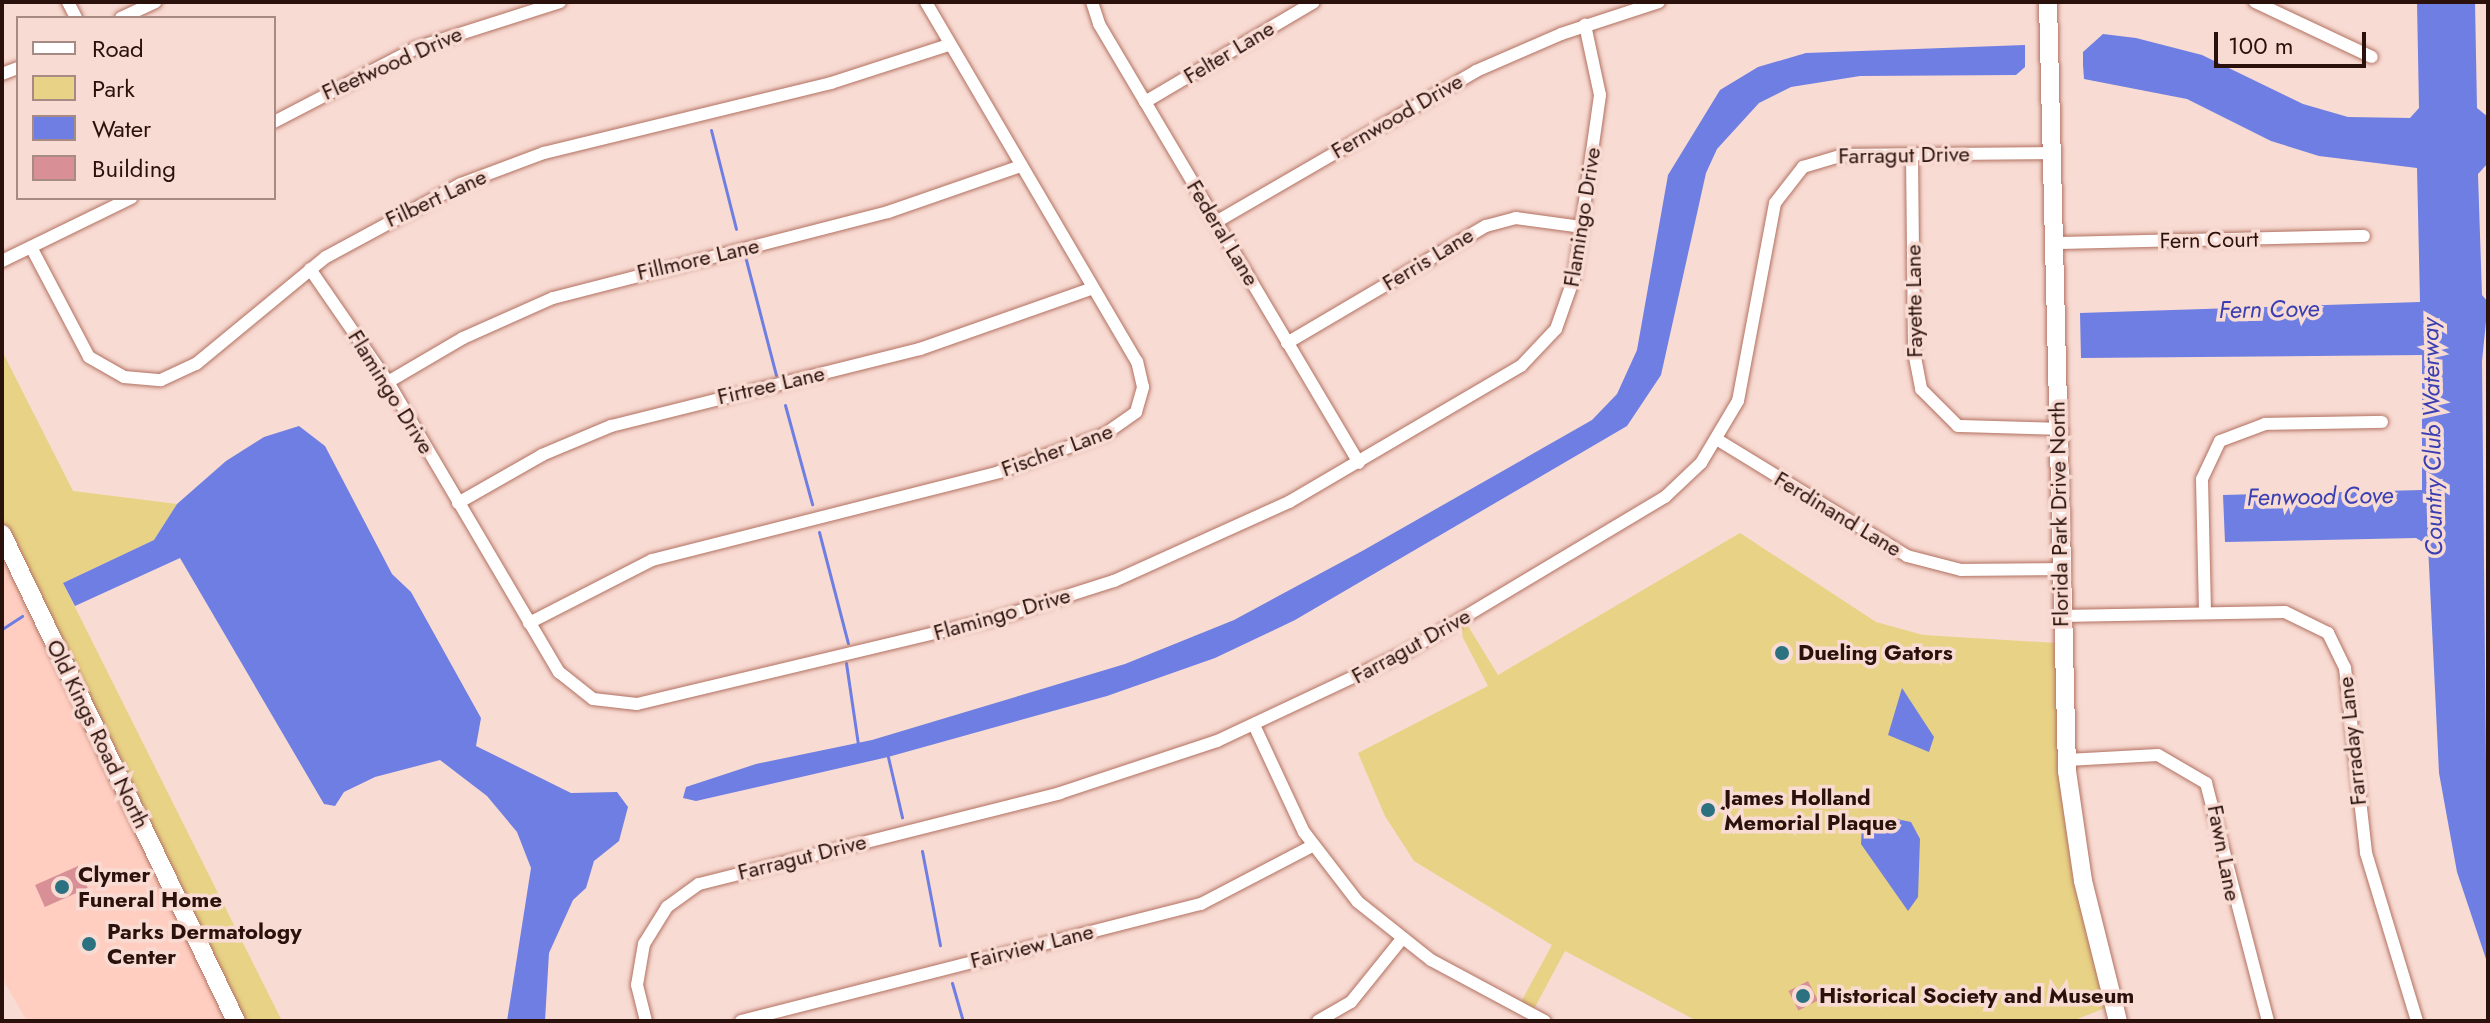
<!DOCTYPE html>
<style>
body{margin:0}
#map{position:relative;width:2490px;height:1023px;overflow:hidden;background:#f8dbd3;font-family:Jost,sans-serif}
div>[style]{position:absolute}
.built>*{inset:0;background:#ffcec1}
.green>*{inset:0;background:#e8d285}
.water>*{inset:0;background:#6e7ee2}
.stream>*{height:3px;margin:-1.5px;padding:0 1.5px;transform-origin:1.5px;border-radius:1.5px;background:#6e7ee2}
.building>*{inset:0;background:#d89096;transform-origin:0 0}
.roads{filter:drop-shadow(0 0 2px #b27161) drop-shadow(0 0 2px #b27161)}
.street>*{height:12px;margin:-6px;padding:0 6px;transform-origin:6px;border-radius:6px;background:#fff}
.secondary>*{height:18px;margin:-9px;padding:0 9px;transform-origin:9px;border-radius:9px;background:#fff}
.dots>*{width:22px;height:22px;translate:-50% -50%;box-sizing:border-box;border:4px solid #f8dbd3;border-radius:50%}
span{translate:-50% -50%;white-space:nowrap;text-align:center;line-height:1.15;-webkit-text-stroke:7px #f8dbd3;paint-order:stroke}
.street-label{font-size:22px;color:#2a110b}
.poi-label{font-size:22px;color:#2a110b;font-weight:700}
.left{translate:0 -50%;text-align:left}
.water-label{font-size:24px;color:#393eb2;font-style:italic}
.frame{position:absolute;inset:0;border:4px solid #2a110b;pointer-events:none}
.legend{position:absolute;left:16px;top:16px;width:260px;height:184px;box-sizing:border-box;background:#f8dbd3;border:2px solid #a68a83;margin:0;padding:10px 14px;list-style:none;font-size:24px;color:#2a110b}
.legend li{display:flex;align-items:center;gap:16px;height:40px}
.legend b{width:40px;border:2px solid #a68a83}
.scale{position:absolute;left:2214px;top:32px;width:152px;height:36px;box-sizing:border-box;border:4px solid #2a110b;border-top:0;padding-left:10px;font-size:24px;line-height:28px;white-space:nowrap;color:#2a110b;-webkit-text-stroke:6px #f8dbd3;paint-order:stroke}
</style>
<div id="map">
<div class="built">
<div style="clip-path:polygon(2px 547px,227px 1021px,27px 1021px,2px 978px)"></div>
</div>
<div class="green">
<div style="clip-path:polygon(2px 351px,73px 491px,177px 504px,154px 540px,63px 583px,282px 1021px,243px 1021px,125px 767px,2px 522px)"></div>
<div style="clip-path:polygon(1740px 533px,1876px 622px,1923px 635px,2057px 643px,2108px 1007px,2072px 1021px,1697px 1021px,1565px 951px,1534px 1009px,1521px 1002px,1552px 945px,1414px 861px,1385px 816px,1358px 753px,1488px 686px,1457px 626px,1465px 621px,1498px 675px)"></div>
</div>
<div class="water">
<div style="clip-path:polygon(2417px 2px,2475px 2px,2477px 108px,2488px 117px,2488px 163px,2478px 174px,2482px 295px,2488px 302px,2482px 361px,2488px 965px,2457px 872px,2439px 773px,2428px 545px,2416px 538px,2225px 542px,2223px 495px,2422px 490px,2422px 355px,2081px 358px,2080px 313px,2420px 302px,2417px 168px,2319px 156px,2271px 141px,2187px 99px,2084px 79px,2083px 65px,2083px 52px,2103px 34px,2136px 38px,2202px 55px,2303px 104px,2348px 117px,2410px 118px,2419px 108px)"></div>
<div style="clip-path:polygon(2025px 45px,2025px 67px,2016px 75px,1860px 76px,1791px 87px,1759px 103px,1717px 149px,1706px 173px,1661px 375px,1627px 426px,1295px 620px,1215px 658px,1107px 696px,888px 757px,696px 801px,683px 798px,686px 787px,756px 764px,872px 740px,1125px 664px,1234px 620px,1364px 550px,1592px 420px,1617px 394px,1637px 350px,1668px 175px,1720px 90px,1758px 67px,1806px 53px)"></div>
<div style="clip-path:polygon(299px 426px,325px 446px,392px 574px,411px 592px,481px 718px,476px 746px,571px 793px,617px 792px,628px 807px,619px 841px,594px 861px,586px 888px,573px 900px,549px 953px,545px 1021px,507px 1021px,531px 868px,517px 832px,487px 796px,440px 760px,375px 777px,344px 792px,335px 806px,324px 804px,180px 558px,75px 606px,63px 583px,154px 540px,177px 504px,226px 461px,264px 437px)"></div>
<div style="clip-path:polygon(1902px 688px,1934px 737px,1929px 752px,1888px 735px)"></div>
<div style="clip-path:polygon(1887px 817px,1911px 822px,1920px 839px,1918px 897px,1908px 911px,1861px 844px,1862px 826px)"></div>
</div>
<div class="stream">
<div style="left:711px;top:130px;width:102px;rotate:75.8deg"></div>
<div style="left:745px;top:256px;width:123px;rotate:75.4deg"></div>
<div style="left:785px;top:405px;width:103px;rotate:74.7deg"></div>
<div style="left:819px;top:532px;width:115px;rotate:75.4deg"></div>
<div style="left:2px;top:629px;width:24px;rotate:-33deg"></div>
<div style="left:846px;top:663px;width:82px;rotate:81.6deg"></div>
<div style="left:888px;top:757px;width:62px;rotate:76.9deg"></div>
<div style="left:922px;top:851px;width:96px;rotate:79.2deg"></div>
<div style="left:952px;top:983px;width:40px;rotate:74deg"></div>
</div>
<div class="building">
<div style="left:78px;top:866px;width:24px;height:47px;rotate:66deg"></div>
<div style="left:1808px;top:981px;width:22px;height:22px;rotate:63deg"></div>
</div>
<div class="roads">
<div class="street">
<div style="left:68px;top:2px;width:18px;rotate:63deg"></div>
<div style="left:1092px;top:2px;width:23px;rotate:72deg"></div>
<div style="left:1099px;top:24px;width:510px;rotate:59.36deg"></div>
<div style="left:2255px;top:2px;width:129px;rotate:25.2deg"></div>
<div style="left:121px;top:18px;width:38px;rotate:-25deg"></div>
<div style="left:2px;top:74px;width:17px;rotate:-21deg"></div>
<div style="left:1145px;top:102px;width:196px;rotate:-30.6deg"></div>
<div style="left:274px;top:122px;width:160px;rotate:-27.5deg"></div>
<div style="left:416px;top:48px;width:151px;rotate:-17.7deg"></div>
<div style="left:1912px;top:155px;width:197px;rotate:89.4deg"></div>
<div style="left:1914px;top:352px;width:38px;rotate:79deg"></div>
<div style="left:1921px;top:389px;width:52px;rotate:45deg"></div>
<div style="left:1958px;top:426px;width:99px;rotate:1.7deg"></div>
<div style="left:1216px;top:222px;width:301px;rotate:-30.1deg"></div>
<div style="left:1476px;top:71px;width:93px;rotate:-23.5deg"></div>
<div style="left:1561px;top:34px;width:103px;rotate:-18.1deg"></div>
<div style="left:2055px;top:243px;width:309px;rotate:-1.3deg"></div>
<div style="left:31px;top:247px;width:124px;rotate:62.2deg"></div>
<div style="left:89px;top:357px;width:40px;rotate:29.7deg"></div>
<div style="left:124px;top:377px;width:37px;rotate:5deg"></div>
<div style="left:161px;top:380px;width:38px;rotate:-25deg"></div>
<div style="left:196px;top:364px;width:168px;rotate:-39.5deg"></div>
<div style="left:326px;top:257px;width:153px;rotate:-28.4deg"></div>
<div style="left:461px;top:184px;width:89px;rotate:-20.5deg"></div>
<div style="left:544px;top:153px;width:295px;rotate:-13.7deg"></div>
<div style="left:831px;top:83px;width:124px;rotate:-17.9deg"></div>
<div style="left:2px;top:261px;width:144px;rotate:-26deg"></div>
<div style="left:310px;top:269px;width:137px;rotate:55.4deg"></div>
<div style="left:388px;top:382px;width:337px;rotate:59.5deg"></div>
<div style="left:559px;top:672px;width:43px;rotate:38.5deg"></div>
<div style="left:593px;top:699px;width:44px;rotate:6.5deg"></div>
<div style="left:637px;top:704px;width:371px;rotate:-13.4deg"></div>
<div style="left:998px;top:618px;width:122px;rotate:-17.7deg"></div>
<div style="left:1114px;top:581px;width:192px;rotate:-24.3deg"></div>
<div style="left:1289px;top:502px;width:269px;rotate:-30.4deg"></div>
<div style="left:1521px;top:366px;width:51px;rotate:-46.6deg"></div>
<div style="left:1556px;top:329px;width:54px;rotate:-70.6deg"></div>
<div style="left:1574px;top:278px;width:185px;rotate:-81.9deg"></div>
<div style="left:1600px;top:95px;width:72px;rotate:-102.1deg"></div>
<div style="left:1287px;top:343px;width:231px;rotate:-30.5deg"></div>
<div style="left:1486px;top:226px;width:31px;rotate:-15deg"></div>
<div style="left:1516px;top:218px;width:67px;rotate:7.8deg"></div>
<div style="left:388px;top:382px;width:87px;rotate:-30.4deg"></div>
<div style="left:463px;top:338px;width:98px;rotate:-24deg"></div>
<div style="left:553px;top:298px;width:346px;rotate:-14.4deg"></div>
<div style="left:888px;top:212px;width:141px;rotate:-19.1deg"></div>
<div style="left:1718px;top:440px;width:222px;rotate:31.5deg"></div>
<div style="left:1907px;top:556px;width:56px;rotate:14.5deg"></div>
<div style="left:1961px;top:570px;width:100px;rotate:-0.6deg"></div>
<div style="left:458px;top:503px;width:97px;rotate:-29.7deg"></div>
<div style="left:542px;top:455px;width:75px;rotate:-22.8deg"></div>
<div style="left:611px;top:426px;width:318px;rotate:-14deg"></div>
<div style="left:920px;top:349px;width:183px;rotate:-19.4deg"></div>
<div style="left:2205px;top:612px;width:133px;rotate:-91.3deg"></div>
<div style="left:2202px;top:479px;width:42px;rotate:-64.7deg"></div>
<div style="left:2220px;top:441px;width:48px;rotate:-20.7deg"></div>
<div style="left:2265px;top:424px;width:117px;rotate:-1deg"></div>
<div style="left:2061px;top:616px;width:224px;rotate:-1deg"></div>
<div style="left:2285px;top:612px;width:48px;rotate:26deg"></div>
<div style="left:2328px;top:633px;width:39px;rotate:64deg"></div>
<div style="left:2345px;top:668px;width:186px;rotate:83.5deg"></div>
<div style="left:2366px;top:853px;width:176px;rotate:73.1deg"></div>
<div style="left:529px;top:623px;width:138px;rotate:-27.1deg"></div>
<div style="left:652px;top:560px;width:358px;rotate:-14.2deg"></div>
<div style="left:999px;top:472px;width:113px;rotate:-19.7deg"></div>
<div style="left:1105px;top:434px;width:38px;rotate:-35deg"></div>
<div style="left:1136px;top:412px;width:26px;rotate:-74deg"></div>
<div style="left:1143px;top:387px;width:26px;rotate:-103deg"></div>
<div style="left:1137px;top:362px;width:417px;rotate:-120.4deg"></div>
<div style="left:1254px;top:725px;width:118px;rotate:65deg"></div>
<div style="left:1304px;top:832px;width:88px;rotate:52.4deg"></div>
<div style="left:1358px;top:902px;width:93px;rotate:38.5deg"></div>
<div style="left:1431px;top:960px;width:129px;rotate:28.2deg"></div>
<div style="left:2067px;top:760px;width:91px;rotate:-3.1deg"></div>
<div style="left:2158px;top:755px;width:56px;rotate:30.3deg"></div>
<div style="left:2206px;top:783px;width:246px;rotate:75.4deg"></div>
<div style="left:646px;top:1021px;width:37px;rotate:-104deg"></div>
<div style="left:637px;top:985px;width:42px;rotate:-80.3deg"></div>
<div style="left:644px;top:944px;width:44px;rotate:-58.1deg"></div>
<div style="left:667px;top:907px;width:39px;rotate:-36deg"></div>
<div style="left:699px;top:884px;width:372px;rotate:-14.1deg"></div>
<div style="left:1060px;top:793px;width:165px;rotate:-18.3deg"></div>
<div style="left:1217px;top:741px;width:207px;rotate:-25.2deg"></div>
<div style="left:1404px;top:653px;width:304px;rotate:-30.9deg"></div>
<div style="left:1665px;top:497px;width:50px;rotate:-43.4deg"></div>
<div style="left:1701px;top:463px;width:72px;rotate:-59.2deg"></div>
<div style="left:1738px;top:401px;width:201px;rotate:-79.4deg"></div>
<div style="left:1775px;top:203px;width:46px;rotate:-52.1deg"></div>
<div style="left:1803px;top:167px;width:42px;rotate:-16.7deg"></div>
<div style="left:1843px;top:155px;width:210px;rotate:-0.5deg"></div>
<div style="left:741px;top:1021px;width:475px;rotate:-14.3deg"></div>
<div style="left:1201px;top:904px;width:125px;rotate:-27.6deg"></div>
<div style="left:1318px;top:1021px;width:38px;rotate:-30deg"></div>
<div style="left:1351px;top:1002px;width:80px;rotate:-51.1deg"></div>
</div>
<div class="secondary">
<div style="left:2048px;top:2px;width:769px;rotate:88.58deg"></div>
<div style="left:2067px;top:771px;width:111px;rotate:81.7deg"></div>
<div style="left:2083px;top:881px;width:144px;rotate:76deg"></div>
<div style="left:2px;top:534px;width:540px;rotate:64.34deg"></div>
</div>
</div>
<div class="dots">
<div style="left:1782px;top:653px;background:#2b7180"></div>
<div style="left:1708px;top:810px;background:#2b7180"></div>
<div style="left:62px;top:887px;background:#2b7180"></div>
<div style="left:89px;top:944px;background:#2b7180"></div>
<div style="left:1803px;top:996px;background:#2b7180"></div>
</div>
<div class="street-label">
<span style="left:1229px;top:52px;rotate:-31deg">Felter Lane</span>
<span style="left:392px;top:63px;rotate:-24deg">Fleetwood Drive</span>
<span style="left:1397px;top:116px;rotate:-30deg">Fernwood Drive</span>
<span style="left:1904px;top:155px;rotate:-1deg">Farragut Drive</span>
<span style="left:436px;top:198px;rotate:-25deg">Filbert Lane</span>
<span style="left:1582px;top:217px;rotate:-81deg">Flamingo Drive</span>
<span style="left:1223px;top:233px;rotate:59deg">Federal Lane</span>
<span style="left:2209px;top:240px;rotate:-1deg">Fern Court</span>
<span style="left:698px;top:259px;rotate:-13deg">Fillmore Lane</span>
<span style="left:1428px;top:259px;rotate:-31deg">Ferris Lane</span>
<span style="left:1914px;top:301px;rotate:-91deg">Fayette Lane</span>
<span style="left:771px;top:385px;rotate:-13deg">Firtree Lane</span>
<span style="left:391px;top:392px;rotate:58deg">Flamingo Drive</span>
<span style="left:1057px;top:450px;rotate:-20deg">Fischer Lane</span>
<span style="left:1838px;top:514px;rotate:31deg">Ferdinand Lane</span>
<span style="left:2059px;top:514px;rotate:-91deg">Florida Park Drive North</span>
<span style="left:1002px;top:614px;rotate:-16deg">Flamingo Drive</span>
<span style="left:1411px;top:646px;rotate:-29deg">Farragut Drive</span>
<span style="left:98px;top:734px;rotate:64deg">Old Kings Road North</span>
<span style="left:2352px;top:741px;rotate:-96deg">Farraday Lane</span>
<span style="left:2224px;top:853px;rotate:79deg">Fawn Lane</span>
<span style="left:802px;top:857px;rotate:-14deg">Farragut Drive</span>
<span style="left:1032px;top:946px;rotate:-14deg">Fairview Lane</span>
</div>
<div class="poi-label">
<span class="left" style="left:1798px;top:653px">Dueling Gators</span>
<span class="left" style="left:1724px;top:810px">James Holland<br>Memorial Plaque</span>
<span class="left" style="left:78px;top:887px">Clymer<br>Funeral Home</span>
<span class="left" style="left:107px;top:944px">Parks Dermatology<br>Center</span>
<span class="left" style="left:1819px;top:996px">Historical Society and Museum</span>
</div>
<div class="water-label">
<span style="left:2269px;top:309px;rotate:-1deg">Fern Cove</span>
<span style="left:2432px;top:437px;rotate:-91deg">Country Club Waterway</span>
<span style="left:2320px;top:496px;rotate:-1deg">Fenwood Cove</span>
</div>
<div class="frame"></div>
<ul class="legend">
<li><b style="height:10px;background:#fff"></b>Road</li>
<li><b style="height:22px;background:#e8d285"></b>Park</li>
<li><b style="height:22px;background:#6e7ee2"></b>Water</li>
<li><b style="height:22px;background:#d89096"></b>Building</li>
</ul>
<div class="scale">100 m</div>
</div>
